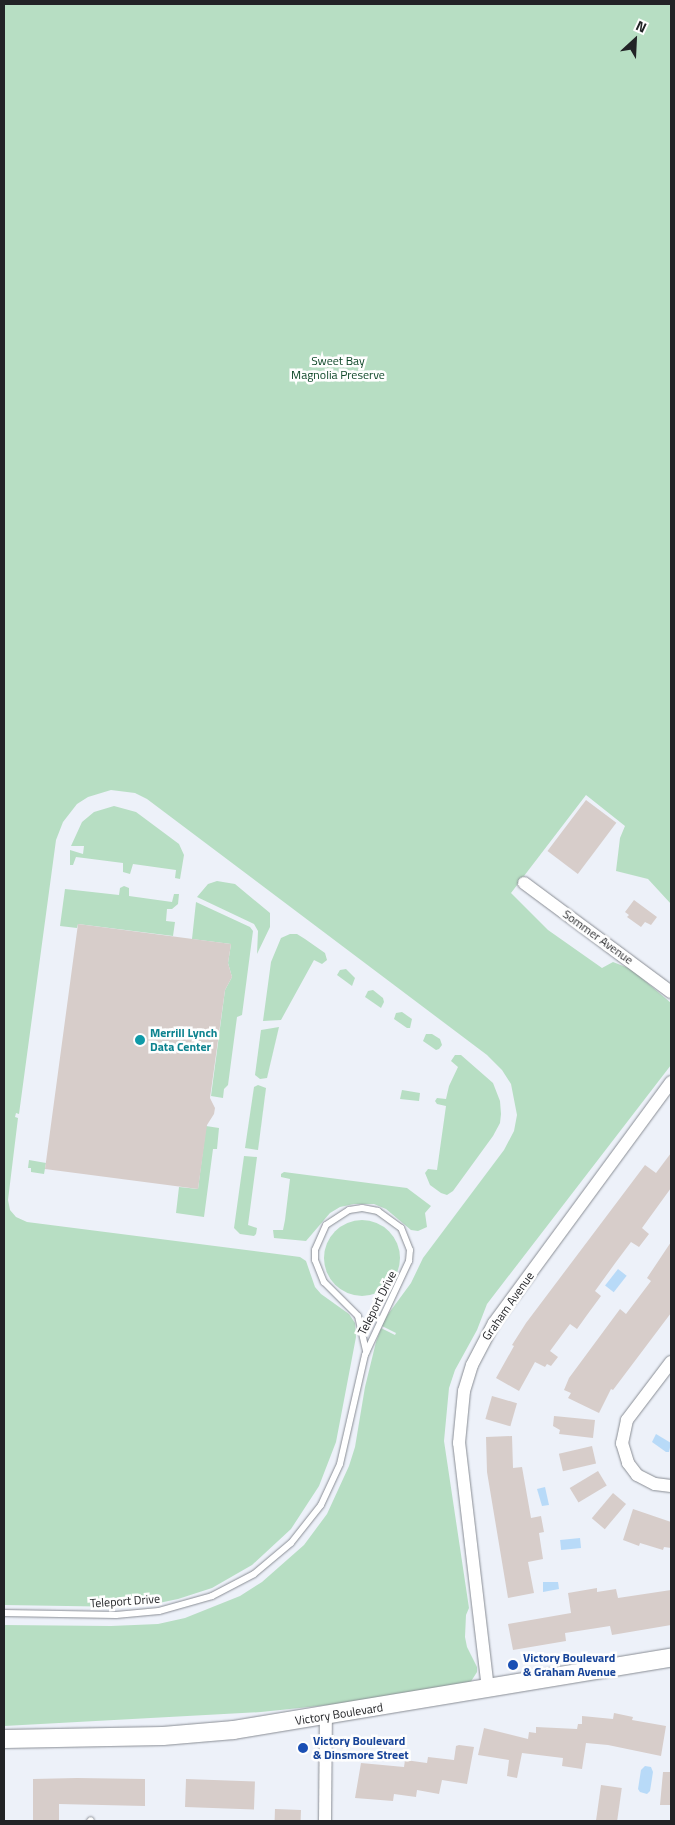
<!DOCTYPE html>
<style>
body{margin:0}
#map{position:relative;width:675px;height:1825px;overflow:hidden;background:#edf1f9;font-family:"Titillium Web",sans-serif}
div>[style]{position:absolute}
.green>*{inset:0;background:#b7dec3}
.round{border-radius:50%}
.water>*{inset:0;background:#b8daf8;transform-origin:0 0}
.building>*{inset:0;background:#d7cdca;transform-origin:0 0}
.roads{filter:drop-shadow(0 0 1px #898d94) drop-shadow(0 0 1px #898d94)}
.lane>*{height:6px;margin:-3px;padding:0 3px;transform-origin:3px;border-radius:3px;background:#fff}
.street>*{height:12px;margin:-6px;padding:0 6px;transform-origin:6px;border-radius:6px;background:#fff}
.secondary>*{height:18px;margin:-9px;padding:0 9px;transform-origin:9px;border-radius:9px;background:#fff}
.dots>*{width:14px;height:14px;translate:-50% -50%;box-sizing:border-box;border:2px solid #fefefe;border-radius:50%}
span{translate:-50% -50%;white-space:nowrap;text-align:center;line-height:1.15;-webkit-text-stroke:5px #fefefe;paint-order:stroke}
.park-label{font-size:12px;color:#0e4728}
.street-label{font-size:12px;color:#222326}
.culture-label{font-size:12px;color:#0d838f;font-weight:700}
.left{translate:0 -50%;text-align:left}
.transit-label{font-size:12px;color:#164399;font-weight:700}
.frame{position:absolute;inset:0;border:5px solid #222326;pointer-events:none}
.north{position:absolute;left:610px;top:15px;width:50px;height:50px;-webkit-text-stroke:4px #fefefe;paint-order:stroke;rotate:25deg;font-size:14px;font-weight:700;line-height:20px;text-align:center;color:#222326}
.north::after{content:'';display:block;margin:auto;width:18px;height:22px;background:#222326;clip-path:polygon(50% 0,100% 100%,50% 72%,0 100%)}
</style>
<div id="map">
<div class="green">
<div style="clip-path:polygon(4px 4px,671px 4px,671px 904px,648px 879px,616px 871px,620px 838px,625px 826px,586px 795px,511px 893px,548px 930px,602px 968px,613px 962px,631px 969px,671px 1003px,671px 1065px,487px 1304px,477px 1330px,455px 1370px,449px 1388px,444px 1441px,469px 1608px,466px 1615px,465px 1637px,467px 1647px,477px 1667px,477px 1672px,470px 1683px,386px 1699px,261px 1712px,4px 1726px,4px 1625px,111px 1626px,158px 1624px,185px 1618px,240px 1596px,262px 1582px,304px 1545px,327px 1514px,349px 1466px,355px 1447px,365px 1387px,376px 1342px,381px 1328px,395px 1335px,396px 1333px,382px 1326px,386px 1317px,411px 1283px,423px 1258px,504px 1150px,514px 1131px,517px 1115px,511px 1084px,502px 1070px,487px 1055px,147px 799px,135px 793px,111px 790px,88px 797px,77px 804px,63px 822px,56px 840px,19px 1114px,16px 1113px,15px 1117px,18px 1118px,8px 1200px,10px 1210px,16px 1217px,27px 1222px,300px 1257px,306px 1261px,315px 1287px,321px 1294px,349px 1314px,355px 1323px,356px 1337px,336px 1442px,319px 1486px,291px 1529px,252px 1565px,212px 1588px,178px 1599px,154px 1604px,130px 1607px,4px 1605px)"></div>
<div style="clip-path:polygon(114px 806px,136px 812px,179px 844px,184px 855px,180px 879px,175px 878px,176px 870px,133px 864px,130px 874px,123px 872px,123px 863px,76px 857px,73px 865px,70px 865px,70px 850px,83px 854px,84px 846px,71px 846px,82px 822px,94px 812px)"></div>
<div style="clip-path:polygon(217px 881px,235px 884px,270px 913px,270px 927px,257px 954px,258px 931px,254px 924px,197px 897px,208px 884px)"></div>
<div style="clip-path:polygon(124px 886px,129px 888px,129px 896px,172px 902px,174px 894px,179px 894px,178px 904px,172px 909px,167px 909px,166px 921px,175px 922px,173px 936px,78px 924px,77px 928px,60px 926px,65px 889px,119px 895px,120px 888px)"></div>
<div style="clip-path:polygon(196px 902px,250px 927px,253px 931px,242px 1015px,237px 1017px,228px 1085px,224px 1089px,223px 1098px,211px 1096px,225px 990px,232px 977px,228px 963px,231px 944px,192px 939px)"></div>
<div style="clip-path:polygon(290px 934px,297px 934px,305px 939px,325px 953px,327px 960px,322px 964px,314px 960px,281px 1020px,263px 1021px,271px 962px,281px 938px)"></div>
<div style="clip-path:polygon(346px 969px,355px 978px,352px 986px,337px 975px,340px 970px)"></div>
<div style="clip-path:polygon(373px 990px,383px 998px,384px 1002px,381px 1008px,365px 997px,368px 991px)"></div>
<div style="clip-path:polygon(402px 1012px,412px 1019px,410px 1028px,407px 1028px,394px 1019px,396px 1013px)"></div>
<div style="clip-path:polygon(279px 1027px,267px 1078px,260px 1079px,255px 1075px,261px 1030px)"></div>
<div style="clip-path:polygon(426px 1034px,432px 1034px,440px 1039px,442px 1045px,439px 1049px,436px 1050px,423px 1041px)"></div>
<div style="clip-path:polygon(455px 1055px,461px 1055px,493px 1083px,500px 1101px,501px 1114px,500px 1123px,493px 1136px,453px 1191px,447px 1195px,441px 1193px,430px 1185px,425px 1173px,428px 1169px,437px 1170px,446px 1106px,437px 1104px,435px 1101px,437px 1098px,446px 1099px,449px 1086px,458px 1067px,451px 1061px)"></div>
<div style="clip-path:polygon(258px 1085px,266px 1088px,258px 1150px,245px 1148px,254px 1087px)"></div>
<div style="clip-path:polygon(402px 1090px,420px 1093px,419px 1101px,400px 1099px)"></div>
<div style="clip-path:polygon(206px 1126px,219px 1128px,217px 1149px,213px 1149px,204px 1217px,176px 1213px,179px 1187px,198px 1189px)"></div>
<div style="clip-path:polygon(244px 1156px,257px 1157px,248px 1225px,257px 1228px,256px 1234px,254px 1236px,240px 1234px,234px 1228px)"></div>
<div style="clip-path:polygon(29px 1160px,46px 1163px,44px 1174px,31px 1172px,31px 1168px,28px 1168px)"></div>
<div style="clip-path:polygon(284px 1172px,407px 1188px,431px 1206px,425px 1213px,427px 1227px,418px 1231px,411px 1230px,386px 1209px,374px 1204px,354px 1204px,340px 1207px,330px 1213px,306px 1241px,274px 1238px,273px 1230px,283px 1230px,285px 1220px,290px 1179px,281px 1177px,281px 1174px)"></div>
<div class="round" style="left:324px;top:1220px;width:76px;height:76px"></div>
</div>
<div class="water">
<div style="left:618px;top:1269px;width:11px;height:21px;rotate:38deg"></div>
<div style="clip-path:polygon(656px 1434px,671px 1443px,669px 1452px,666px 1452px,652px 1442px)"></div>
<div style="clip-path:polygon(545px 1487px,549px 1505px,542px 1506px,537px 1489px)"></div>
<div style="left:580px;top:1538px;width:10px;height:20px;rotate:84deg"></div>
<div style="clip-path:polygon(543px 1582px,558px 1582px,559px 1589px,543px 1592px)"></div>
<div style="clip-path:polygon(645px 1766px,651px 1767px,653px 1772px,650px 1791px,647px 1794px,640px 1792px,638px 1789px,641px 1770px)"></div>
</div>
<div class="building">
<div style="left:586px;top:800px;width:38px;height:64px;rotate:37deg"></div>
<div style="clip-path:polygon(634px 900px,657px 917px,651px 925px,645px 922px,641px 927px,627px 917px,629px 915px,625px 912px)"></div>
<div style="clip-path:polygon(78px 924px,231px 944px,228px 963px,232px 977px,225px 990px,210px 1098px,215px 1108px,214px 1114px,207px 1125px,198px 1189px,45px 1169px)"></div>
<div style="clip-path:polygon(671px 1153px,671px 1188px,642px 1228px,649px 1234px,639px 1247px,631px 1242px,616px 1262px,595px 1291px,601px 1296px,587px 1315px,577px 1329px,570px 1324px,550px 1351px,558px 1357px,551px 1366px,547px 1364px,545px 1367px,535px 1362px,519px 1391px,496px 1378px,514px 1346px,512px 1345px,526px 1323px,645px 1165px,656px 1173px)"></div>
<div style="clip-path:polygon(671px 1242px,671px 1313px,613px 1390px,611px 1389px,599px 1413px,568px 1398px,571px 1393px,564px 1390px,569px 1378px,620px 1309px,626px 1314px,651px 1281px,647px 1278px)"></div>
<div style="left:492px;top:1396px;width:26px;height:24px;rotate:16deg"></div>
<div style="clip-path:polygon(554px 1416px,595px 1420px,593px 1438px,559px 1434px,560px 1430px,553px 1426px)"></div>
<div style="clip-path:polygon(512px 1436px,513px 1468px,522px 1467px,531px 1518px,541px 1516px,544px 1532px,539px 1533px,543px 1559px,528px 1562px,534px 1593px,508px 1598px,487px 1472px,486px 1437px)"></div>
<div style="left:592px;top:1446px;width:18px;height:34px;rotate:77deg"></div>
<div style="left:598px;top:1471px;width:17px;height:33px;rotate:59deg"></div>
<div style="left:613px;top:1493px;width:17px;height:33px;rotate:40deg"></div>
<div style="clip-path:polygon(633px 1509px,671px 1522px,671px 1548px,664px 1547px,663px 1550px,640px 1543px,639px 1546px,623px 1540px)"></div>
<div style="clip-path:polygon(597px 1588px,597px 1592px,616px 1589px,618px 1598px,671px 1590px,671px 1625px,612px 1635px,610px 1626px,565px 1633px,566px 1641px,513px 1650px,508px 1624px,571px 1613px,568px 1593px)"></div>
<div style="clip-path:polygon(614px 1713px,633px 1717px,632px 1720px,666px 1726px,661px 1756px,608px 1745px,586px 1743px,582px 1769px,562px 1766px,563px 1758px,522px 1753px,517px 1778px,507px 1776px,509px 1760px,478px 1755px,484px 1728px,528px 1739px,529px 1732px,536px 1733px,536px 1727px,577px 1729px,578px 1724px,582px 1724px,582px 1716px,613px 1719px)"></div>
<div style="clip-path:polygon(459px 1745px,474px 1747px,467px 1784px,442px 1780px,439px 1794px,417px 1790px,416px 1797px,394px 1794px,393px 1801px,355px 1798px,361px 1763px,404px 1767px,405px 1760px,427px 1763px,428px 1757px,454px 1760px,456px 1746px)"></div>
<div style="clip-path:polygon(663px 1772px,671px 1772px,671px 1805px,660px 1805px)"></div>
<div style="clip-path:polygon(77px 1778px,145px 1779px,145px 1806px,59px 1804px,59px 1821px,33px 1821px,33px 1779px)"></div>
<div style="left:186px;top:1779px;width:69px;height:28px;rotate:2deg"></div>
<div style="left:601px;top:1785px;width:21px;height:36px;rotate:8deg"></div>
<div style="left:275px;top:1809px;width:26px;height:12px;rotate:2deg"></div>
</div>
<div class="roads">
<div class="lane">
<div style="left:4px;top:1613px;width:112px;rotate:1deg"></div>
<div style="left:116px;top:1615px;width:43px;rotate:-5.3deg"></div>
<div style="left:159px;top:1611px;width:55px;rotate:-15.8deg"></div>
<div style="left:212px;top:1596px;width:47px;rotate:-27.6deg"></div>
<div style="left:254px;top:1574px;width:48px;rotate:-40deg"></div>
<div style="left:291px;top:1543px;width:48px;rotate:-51.7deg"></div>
<div style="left:321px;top:1505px;width:45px;rotate:-65.1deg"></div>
<div style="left:340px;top:1464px;width:112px;rotate:-77.1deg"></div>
<div style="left:365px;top:1355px;width:104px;rotate:-64.9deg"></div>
<div style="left:409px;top:1261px;width:11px;rotate:-85deg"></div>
<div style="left:410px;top:1250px;width:24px;rotate:-112deg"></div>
<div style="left:401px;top:1228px;width:29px;rotate:-144deg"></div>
<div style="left:378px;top:1211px;width:16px;rotate:-169deg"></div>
<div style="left:362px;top:1208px;width:13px;rotate:171deg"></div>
<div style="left:349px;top:1210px;width:27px;rotate:147deg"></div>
<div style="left:326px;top:1225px;width:27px;rotate:114deg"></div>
<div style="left:315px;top:1250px;width:10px;rotate:90deg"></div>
<div style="left:315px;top:1260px;width:24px;rotate:68deg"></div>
<div style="left:324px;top:1282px;width:48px;rotate:45deg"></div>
<div style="left:358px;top:1316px;width:37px;rotate:77deg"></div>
<div style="left:90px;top:1821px;width:1px;rotate:-45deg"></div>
</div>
<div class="street">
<div style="left:524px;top:883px;width:183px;rotate:36.6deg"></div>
<div style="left:671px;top:1362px;width:73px;rotate:127.2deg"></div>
<div style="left:627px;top:1420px;width:24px;rotate:102deg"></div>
<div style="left:622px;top:1443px;width:21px;rotate:73deg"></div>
<div style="left:628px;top:1463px;width:15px;rotate:53deg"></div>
<div style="left:637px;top:1475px;width:20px;rotate:27deg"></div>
<div style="left:655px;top:1484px;width:16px;rotate:7deg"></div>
<div style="left:488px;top:1689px;width:248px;rotate:-96.7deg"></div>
<div style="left:459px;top:1443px;width:52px;rotate:-84.5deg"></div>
<div style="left:464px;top:1391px;width:27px;rotate:-73deg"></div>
<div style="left:472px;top:1365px;width:47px;rotate:-62.4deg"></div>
<div style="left:494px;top:1323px;width:299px;rotate:-53.7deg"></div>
<div style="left:325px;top:1821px;width:105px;rotate:-89.5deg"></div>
</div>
<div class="secondary">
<div style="left:4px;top:1739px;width:159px;rotate:-1.1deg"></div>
<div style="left:163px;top:1736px;width:71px;rotate:-4.8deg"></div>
<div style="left:234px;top:1730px;width:443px;rotate:-9.4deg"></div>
</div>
</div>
<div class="dots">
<div style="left:140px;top:1040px;background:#0f9aa8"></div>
<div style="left:513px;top:1665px;background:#1a4fb4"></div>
<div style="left:303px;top:1748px;background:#1a4fb4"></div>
</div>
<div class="park-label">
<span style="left:338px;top:368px">Sweet Bay<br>Magnolia Preserve</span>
</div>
<div class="street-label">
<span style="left:598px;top:937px;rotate:36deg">Sommer Avenue</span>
<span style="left:377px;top:1303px;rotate:-63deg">Teleport Drive</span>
<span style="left:508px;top:1306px;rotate:-55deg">Graham Avenue</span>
<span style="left:125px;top:1601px;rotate:-4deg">Teleport Drive</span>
<span style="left:339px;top:1714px;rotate:-9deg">Victory Boulevard</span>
</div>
<div class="culture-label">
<span class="left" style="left:150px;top:1040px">Merrill Lynch<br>Data Center</span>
</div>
<div class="transit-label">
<span class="left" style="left:523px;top:1665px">Victory Boulevard<br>&amp; Graham Avenue</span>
<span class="left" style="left:313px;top:1748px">Victory Boulevard<br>&amp; Dinsmore Street</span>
</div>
<div class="frame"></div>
<div class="north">N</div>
</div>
